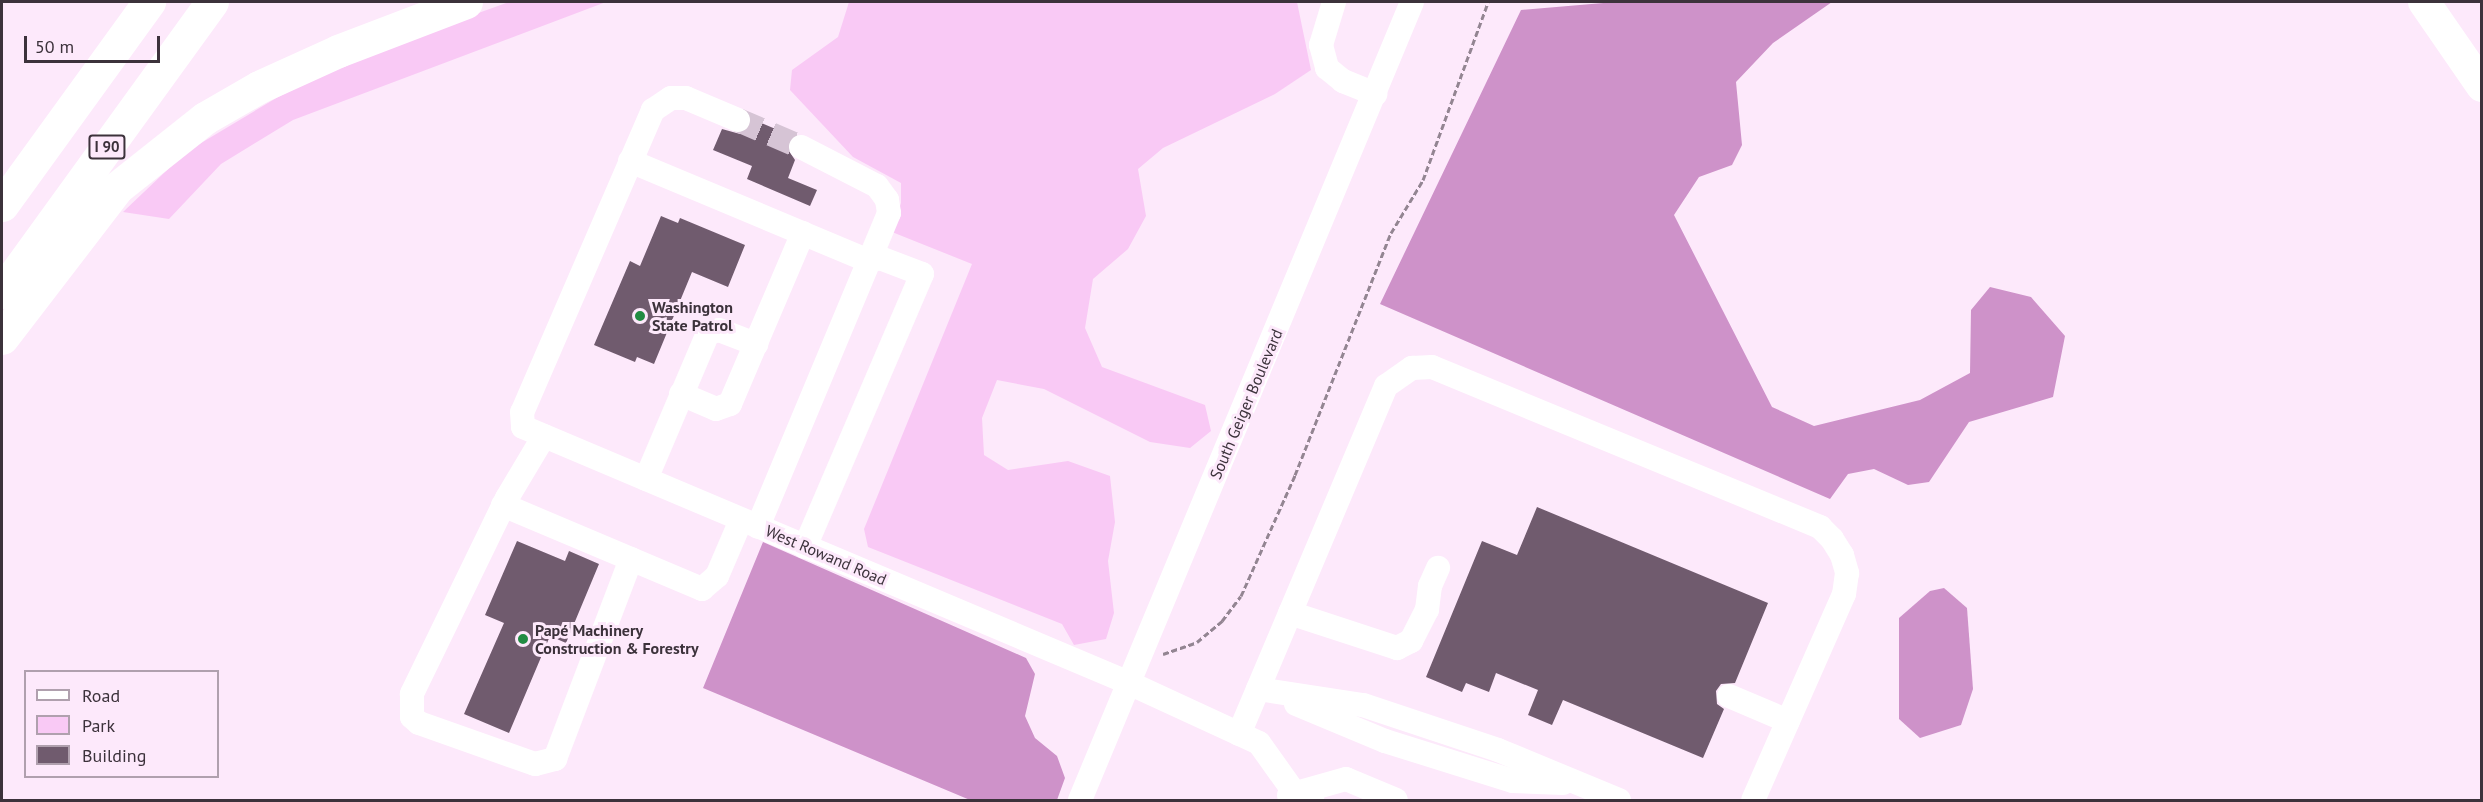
<!DOCTYPE html>
<meta charset="utf-8">
<style>
body{margin:0}
#map{position:relative;width:2483px;height:802px;overflow:hidden;background:#fde9fb;font-family:"PT Sans",sans-serif}
div>[style]{position:absolute}
.green>*{inset:0;background:#f9c9f5}
.forest>*{inset:0;background:#ce92c9}
.building>*{inset:0;background:#705b6e}
.minor-tunnel>*{height:24px;margin-top:-12px;transform-origin:0;background:repeating-linear-gradient(90deg,#d6c4d5 0 24px,transparent 0 36px)}
.path>*{height:3px;margin-top:-1.5px;transform-origin:0;background:repeating-linear-gradient(90deg,#938592 0 6px,transparent 0 9px)}
.minor>*{height:24px;margin:-12px;padding:0 12px;transform-origin:12px;border-radius:12px;background:#fff}
.major>*{height:32px;margin:-16px;padding:0 16px;transform-origin:16px;border-radius:16px;background:#fff}
.highway>*{height:33px;margin:-16.5px;padding:0 16.5px;transform-origin:16.5px;border-radius:16.5px;background:#fff}
.dots>*{width:16px;height:16px;translate:-50% -50%;box-sizing:border-box;border:3px solid #fde9fb;border-radius:50%}
span{translate:-50% -50%;white-space:nowrap;text-align:center;line-height:1.15;-webkit-text-stroke:6px #fde9fb;paint-order:stroke}
.shield-label span{padding:2px 4px;background:#fde9fb;border:2px solid;border-radius:4px;-webkit-text-stroke-width:0}
.shield-label{font-size:15px;color:#3c323b;font-weight:700}
.poi-label{font-size:16px;color:#3c323b;font-weight:700}
.left{translate:0 -50%;text-align:left}
.street-label{font-size:16px;color:#3c323b}
.frame{position:absolute;inset:0;border:3px solid #3c323b;pointer-events:none}
.legend{position:absolute;left:24px;top:670px;width:195px;height:108px;box-sizing:border-box;background:#fde9fb;border:2px solid #b0a0ae;margin:0;padding:8px 10px;list-style:none;font-size:18px;color:#3c323b}
.legend li{display:flex;align-items:center;gap:12px;height:30px}
.legend b{width:30px;border:2px solid #b0a0ae}
.scale{position:absolute;left:24px;top:36px;width:136px;height:27px;box-sizing:border-box;border:3px solid #3c323b;border-top:0;padding-left:8px;font-size:18px;line-height:21px;white-space:nowrap;color:#3c323b;-webkit-text-stroke:4px #fde9fb;paint-order:stroke}
</style>
<div id="map">
<div class="green">
<div style="clip-path:polygon(509px 2px,606px 2px,293px 120px,221px 164px,169px 219px,123px 212px,186px 152px,278px 97px,367px 53px)"></div>
<div style="clip-path:polygon(849px 2px,1297px 2px,1311px 70px,1275px 94px,1163px 148px,1138px 169px,1146px 216px,1128px 249px,1093px 279px,1085px 328px,1102px 367px,1205px 405px,1211px 431px,1190px 448px,1150px 442px,1044px 389px,997px 380px,982px 418px,984px 455px,1008px 470px,1068px 461px,1110px 476px,1115px 522px,1108px 561px,1114px 613px,1106px 639px,1074px 645px,1062px 624px,868px 547px,864px 529px,972px 264px,892px 232px,901px 203px,901px 183px,853px 157px,790px 90px,792px 70px,838px 37px)"></div>
</div>
<div class="forest">
<div style="clip-path:polygon(1615px 2px,1832px 2px,1773px 43px,1736px 82px,1742px 145px,1732px 165px,1699px 177px,1674px 215px,1772px 407px,1814px 426px,1920px 400px,1970px 373px,1971px 310px,1990px 287px,2031px 297px,2065px 336px,2053px 397px,1969px 422px,1929px 482px,1908px 485px,1874px 469px,1848px 474px,1830px 499px,1380px 304px,1521px 10px)"></div>
<div style="clip-path:polygon(763px 542px,1026px 658px,1035px 674px,1025px 716px,1035px 738px,1057px 756px,1065px 778px,1057px 800px,970px 800px,703px 688px)"></div>
<div style="clip-path:polygon(1944px 588px,1967px 608px,1973px 689px,1961px 725px,1920px 738px,1899px 719px,1899px 618px,1930px 591px)"></div>
</div>
<div class="building">
<div style="clip-path:polygon(752px 119px,792px 136px,787px 148px,795px 160px,788px 178px,817px 190px,810px 206px,747px 179px,752px 166px,713px 150px,722px 129px,740px 134px,747px 131px)"></div>
<div style="clip-path:polygon(661px 216px,678px 223px,680px 218px,745px 245px,728px 287px,692px 272px,654px 364px,637px 357px,635px 362px,594px 345px,630px 261px,640px 266px)"></div>
<div style="clip-path:polygon(1537px 507px,1768px 603px,1735px 683px,1721px 684px,1716px 691px,1717px 704px,1724px 709px,1703px 758px,1563px 700px,1552px 725px,1528px 715px,1538px 690px,1496px 673px,1489px 692px,1466px 683px,1462px 692px,1426px 677px,1482px 541px,1517px 555px)"></div>
<div style="clip-path:polygon(517px 541px,565px 561px,569px 551px,599px 564px,566px 643px,550px 636px,509px 733px,464px 714px,504px 623px,485px 615px)"></div>
</div>
<div class="minor-tunnel">
<div style="left:738px;top:120px;width:69px;rotate:23.2deg"></div>
</div>
<div class="path">
<div style="left:1163px;top:654px;width:36px;rotate:-19deg"></div>
<div style="left:1197px;top:642px;width:33px;rotate:-40deg"></div>
<div style="left:1222px;top:621px;width:31px;rotate:-53deg"></div>
<div style="left:1241px;top:596px;width:133px;rotate:-65.9deg"></div>
<div style="left:1295px;top:475px;width:260px;rotate:-68.4deg"></div>
<div style="left:1391px;top:233px;width:62px;rotate:-58.9deg"></div>
<div style="left:1423px;top:180px;width:189px;rotate:-69.9deg"></div>
</div>
<div class="minor">
<div style="left:1334px;top:2px;width:45px;rotate:106.8deg"></div>
<div style="left:1321px;top:45px;width:24px;rotate:75deg"></div>
<div style="left:1327px;top:68px;width:21px;rotate:39deg"></div>
<div style="left:1343px;top:81px;width:35px;rotate:22deg"></div>
<div style="left:738px;top:120px;width:56px;rotate:-157.1deg"></div>
<div style="left:686px;top:98px;width:15px;rotate:180deg"></div>
<div style="left:671px;top:98px;width:22px;rotate:146deg"></div>
<div style="left:653px;top:110px;width:329px;rotate:113.4deg"></div>
<div style="left:522px;top:412px;width:15px;rotate:86deg"></div>
<div style="left:523px;top:427px;width:658px;rotate:22.9deg"></div>
<div style="left:1129px;top:683px;width:143px;rotate:24.8deg"></div>
<div style="left:1259px;top:743px;width:60px;rotate:54.5deg"></div>
<div style="left:1294px;top:792px;width:20px;rotate:24deg"></div>
<div style="left:801px;top:147px;width:85px;rotate:27.2deg"></div>
<div style="left:877px;top:186px;width:17px;rotate:54deg"></div>
<div style="left:887px;top:200px;width:13px;rotate:81deg"></div>
<div style="left:889px;top:213px;width:52px;rotate:112.6deg"></div>
<div style="left:630px;top:161px;width:259px;rotate:22.7deg"></div>
<div style="left:869px;top:261px;width:288px;rotate:112.7deg"></div>
<div style="left:681px;top:394px;width:38px;rotate:23deg"></div>
<div style="left:716px;top:409px;width:15px;rotate:-20deg"></div>
<div style="left:730px;top:404px;width:186px;rotate:-66.9deg"></div>
<div style="left:544px;top:436px;width:72px;rotate:120.8deg"></div>
<div style="left:507px;top:498px;width:218px;rotate:115.9deg"></div>
<div style="left:412px;top:694px;width:23px;rotate:90deg"></div>
<div style="left:412px;top:717px;width:9px;rotate:41deg"></div>
<div style="left:419px;top:723px;width:123px;rotate:19.5deg"></div>
<div style="left:535px;top:764px;width:21px;rotate:-14deg"></div>
<div style="left:555px;top:759px;width:214px;rotate:-69.2deg"></div>
<div style="left:646px;top:479px;width:159px;rotate:-67deg"></div>
<div style="left:708px;top:333px;width:11px;rotate:-15deg"></div>
<div style="left:719px;top:330px;width:40px;rotate:21deg"></div>
<div style="left:503px;top:505px;width:216px;rotate:22.9deg"></div>
<div style="left:702px;top:589px;width:20px;rotate:-41deg"></div>
<div style="left:717px;top:576px;width:61px;rotate:-66.8deg"></div>
<div style="left:805px;top:547px;width:297px;rotate:-66.8deg"></div>
<div style="left:922px;top:274px;width:45px;rotate:-159.1deg"></div>
<div style="left:880px;top:258px;width:11px;rotate:165deg"></div>
<div style="left:1290px;top:613px;width:113px;rotate:18.1deg"></div>
<div style="left:1397px;top:648px;width:16px;rotate:-27deg"></div>
<div style="left:1411px;top:641px;width:35px;rotate:-63deg"></div>
<div style="left:1427px;top:610px;width:24px;rotate:-83deg"></div>
<div style="left:1430px;top:586px;width:20px;rotate:-66deg"></div>
<div style="left:1258px;top:689px;width:106px;rotate:8.7deg"></div>
<div style="left:1363px;top:705px;width:142px;rotate:18.4deg"></div>
<div style="left:1498px;top:750px;width:131px;rotate:22.5deg"></div>
<div style="left:1729px;top:696px;width:64px;rotate:23deg"></div>
<div style="left:1296px;top:704px;width:96px;rotate:22.6deg"></div>
<div style="left:1385px;top:741px;width:134px;rotate:17.4deg"></div>
<div style="left:1513px;top:781px;width:50px;rotate:2.3deg"></div>
<div style="left:1239px;top:734px;width:378px;rotate:-67.1deg"></div>
<div style="left:1386px;top:386px;width:32px;rotate:-35deg"></div>
<div style="left:1412px;top:368px;width:20px;rotate:-3deg"></div>
<div style="left:1432px;top:367px;width:420px;rotate:22.4deg"></div>
<div style="left:1820px;top:527px;width:17px;rotate:45deg"></div>
<div style="left:1832px;top:539px;width:19px;rotate:58deg"></div>
<div style="left:1842px;top:555px;width:19px;rotate:74deg"></div>
<div style="left:1847px;top:573px;width:21px;rotate:98deg"></div>
<div style="left:1844px;top:594px;width:225px;rotate:113.8deg"></div>
<div style="left:1289px;top:795px;width:59px;rotate:-15.7deg"></div>
<div style="left:1346px;top:779px;width:54px;rotate:22.8deg"></div>
<div style="left:1080px;top:800px;width:864px;rotate:-67.41deg"></div>
</div>
<div class="major">
<div style="left:2424px;top:2px;width:102px;rotate:55.4deg"></div>
</div>
<div class="highway">
<div style="left:2px;top:205px;width:251px;rotate:-54.1deg"></div>
<div style="left:2px;top:292px;width:358px;rotate:-54.1deg"></div>
<div style="left:2px;top:338px;width:190px;rotate:-52.5deg"></div>
<div style="left:118px;top:187px;width:111px;rotate:-38.4deg"></div>
<div style="left:205px;top:118px;width:62px;rotate:-29.9deg"></div>
<div style="left:259px;top:87px;width:87px;rotate:-24.5deg"></div>
<div style="left:338px;top:51px;width:137px;rotate:-20.9deg"></div>
</div>
<div class="dots">
<div style="left:640px;top:316px;background:#228c43"></div>
<div style="left:523px;top:639px;background:#228c43"></div>
</div>
<div class="shield-label">
<span style="left:107px;top:147px">I 90</span>
</div>
<div class="poi-label">
<span class="left" style="left:652px;top:316px">Washington<br>State Patrol</span>
<span class="left" style="left:535px;top:639px">Papé Machinery<br>Construction &amp; Forestry</span>
</div>
<div class="street-label">
<span style="left:1246px;top:404px;rotate:-67deg">South Geiger Boulevard</span>
<span style="left:826px;top:555px;rotate:23deg">West Rowand Road</span>
</div>
<div class="frame"></div>
<ul class="legend">
<li><b style="height:8px;background:#fff"></b>Road</li>
<li><b style="height:16px;background:#f9c9f5"></b>Park</li>
<li><b style="height:16px;background:#705b6e"></b>Building</li>
</ul>
<div class="scale">50 m</div>
</div>
